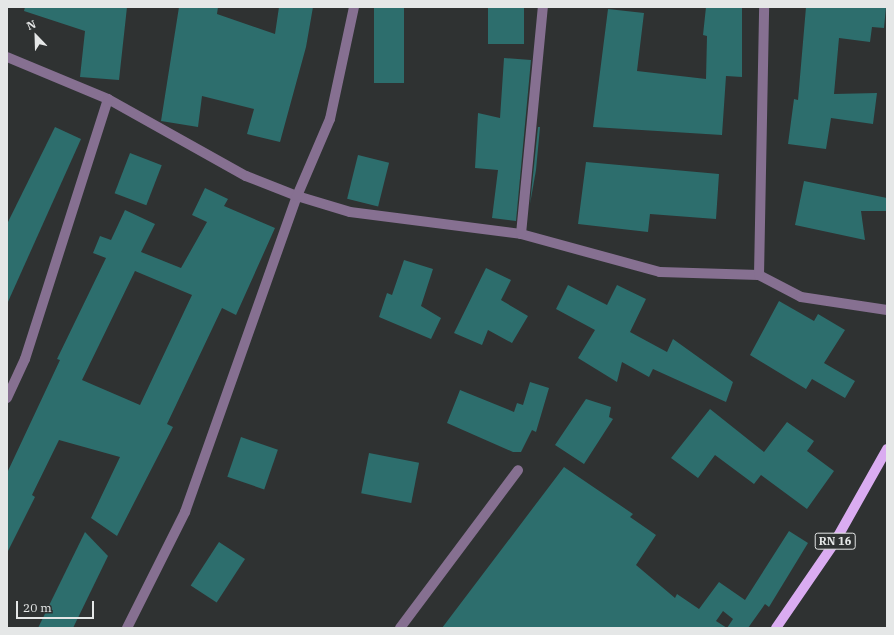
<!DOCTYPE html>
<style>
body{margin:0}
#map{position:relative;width:894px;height:635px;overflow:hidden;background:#2f3232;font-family:"IBM Plex Serif",serif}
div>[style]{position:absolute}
.building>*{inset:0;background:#2d6e6d;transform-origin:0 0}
.minor>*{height:10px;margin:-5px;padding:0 5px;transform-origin:5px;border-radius:5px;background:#867091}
.major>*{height:10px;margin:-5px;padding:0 5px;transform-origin:5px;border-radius:5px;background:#daacf1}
span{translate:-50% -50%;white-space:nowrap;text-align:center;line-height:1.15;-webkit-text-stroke:3.5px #2f3232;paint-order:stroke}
.shield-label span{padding:1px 3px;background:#2f3232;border:1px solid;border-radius:3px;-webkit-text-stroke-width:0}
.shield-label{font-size:11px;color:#e5e7e7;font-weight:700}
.frame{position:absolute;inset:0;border:8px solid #e5e7e7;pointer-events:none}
.north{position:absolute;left:16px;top:16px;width:40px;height:40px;-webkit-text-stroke:3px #2f3232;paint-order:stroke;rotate:337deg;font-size:11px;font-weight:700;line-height:16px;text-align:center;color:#e5e7e7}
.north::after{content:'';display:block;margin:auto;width:14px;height:18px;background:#e5e7e7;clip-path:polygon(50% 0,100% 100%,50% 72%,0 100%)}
.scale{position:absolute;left:16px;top:601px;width:78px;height:18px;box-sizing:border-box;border:2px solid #e5e7e7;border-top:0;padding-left:5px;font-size:12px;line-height:14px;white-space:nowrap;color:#e5e7e7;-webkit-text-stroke:3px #2f3232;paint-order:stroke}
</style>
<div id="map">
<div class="building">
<div style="clip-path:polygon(25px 7px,127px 7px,119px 80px,80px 77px,85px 31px,24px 11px)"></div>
<div style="clip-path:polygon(179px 7px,218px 7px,217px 14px,275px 34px,279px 7px,313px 7px,306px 47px,280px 142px,247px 134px,254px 109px,202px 96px,198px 127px,161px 121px)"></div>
<div style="left:374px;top:7px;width:30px;height:76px"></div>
<div style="left:488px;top:7px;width:36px;height:37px"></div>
<div style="clip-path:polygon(706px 7px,742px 7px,742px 77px,726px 76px,722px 135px,593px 127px,608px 9px,644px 13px,637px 71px,706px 79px,707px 36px,703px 35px)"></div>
<div style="clip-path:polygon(806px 7px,886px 7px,884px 28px,872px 27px,870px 42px,839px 38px,834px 94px,877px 93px,873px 124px,831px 118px,826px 149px,788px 144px,794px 99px,798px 100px)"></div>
<div style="clip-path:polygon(504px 58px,531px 60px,516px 221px,492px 218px,498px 170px,475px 168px,478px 113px,500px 118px)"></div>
<div style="clip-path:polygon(55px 127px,81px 139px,7px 304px,7px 224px)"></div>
<div style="clip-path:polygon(538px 127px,540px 127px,536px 170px,530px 204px)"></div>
<div style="left:130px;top:153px;width:34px;height:43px;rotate:21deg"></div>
<div style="left:358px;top:155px;width:32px;height:45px;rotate:14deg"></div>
<div style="clip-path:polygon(586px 162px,719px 174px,716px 219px,650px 214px,648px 232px,578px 224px)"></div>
<div style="clip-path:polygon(804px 181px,887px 198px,887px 211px,861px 211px,865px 240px,795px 225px)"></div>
<div style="clip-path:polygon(evenodd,205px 188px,228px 199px,224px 206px,275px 228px,236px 315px,222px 308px,167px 424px,173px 427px,117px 536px,91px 518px,120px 457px,59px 440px,32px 495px,35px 497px,7px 553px,7px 473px,60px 360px,57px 359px,106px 258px,93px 253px,100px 236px,111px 240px,125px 210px,155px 224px,141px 252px,181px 268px,207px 222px,192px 215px,205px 188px,135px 271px,192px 295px,140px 405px,82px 380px,135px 271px)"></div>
<div style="clip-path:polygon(404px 260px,433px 269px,421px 306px,441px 318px,431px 339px,379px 317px,387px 293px,392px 295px)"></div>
<div style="clip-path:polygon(486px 268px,511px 280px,501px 300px,528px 316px,512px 343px,488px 330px,482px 345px,454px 333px)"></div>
<div style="clip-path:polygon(568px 285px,607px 305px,617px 285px,646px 299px,630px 332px,667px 352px,673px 339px,733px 382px,726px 402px,653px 369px,649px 377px,622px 362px,617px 382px,578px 358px,595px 330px,556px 309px)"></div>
<div style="clip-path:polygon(779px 301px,814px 321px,818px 314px,845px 330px,824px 363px,855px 381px,845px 398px,812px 379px,806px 389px,750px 355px)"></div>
<div style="clip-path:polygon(530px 382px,549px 388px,536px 432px,532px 430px,521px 452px,513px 452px,447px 423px,460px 390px,514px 412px,517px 403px,523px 405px)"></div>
<div style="clip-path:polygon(586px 399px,611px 407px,609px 417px,613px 419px,584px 464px,555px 445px)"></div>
<div style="clip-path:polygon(710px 409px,764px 452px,787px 422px,814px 441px,807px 451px,834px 471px,807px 509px,761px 475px,754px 484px,715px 455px,698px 478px,671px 458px)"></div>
<div style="left:241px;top:437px;width:39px;height:42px;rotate:19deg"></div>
<div style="left:369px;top:453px;width:51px;height:41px;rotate:11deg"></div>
<div style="clip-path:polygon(564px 467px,633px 514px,630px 517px,656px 535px,636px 565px,675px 598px,677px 594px,699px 609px,719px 582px,745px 600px,789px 531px,808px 543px,769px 607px,765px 604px,748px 628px,727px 628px,733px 619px,723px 611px,716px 621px,727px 628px,442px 628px)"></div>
<div style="clip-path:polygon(85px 532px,108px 556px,73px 628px,38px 628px)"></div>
<div style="left:219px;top:542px;width:31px;height:52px;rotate:33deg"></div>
</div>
<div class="minor">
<div style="left:7px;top:57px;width:109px;rotate:22.6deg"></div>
<div style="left:108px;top:99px;width:158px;rotate:29.2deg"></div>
<div style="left:246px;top:176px;width:55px;rotate:21.4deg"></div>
<div style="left:297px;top:196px;width:55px;rotate:16.8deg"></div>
<div style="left:350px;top:212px;width:172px;rotate:7.3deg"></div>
<div style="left:521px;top:234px;width:144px;rotate:15.3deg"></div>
<div style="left:660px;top:272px;width:99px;rotate:1.7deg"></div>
<div style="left:759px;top:275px;width:47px;rotate:27.6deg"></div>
<div style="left:801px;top:297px;width:87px;rotate:8.6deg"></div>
<div style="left:521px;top:234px;width:228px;rotate:-84.5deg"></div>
<div style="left:759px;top:275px;width:268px;rotate:-88.9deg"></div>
<div style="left:7px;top:398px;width:43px;rotate:-65.2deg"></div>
<div style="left:25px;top:359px;width:273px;rotate:-72.3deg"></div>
<div style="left:127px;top:628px;width:130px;rotate:-63.4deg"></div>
<div style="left:185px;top:512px;width:335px;rotate:-70.5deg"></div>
<div style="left:297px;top:196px;width:84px;rotate:-66.8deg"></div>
<div style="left:330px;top:119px;width:115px;rotate:-77.9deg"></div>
<div style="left:400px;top:628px;width:197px;rotate:-53.2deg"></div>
</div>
<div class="major">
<div style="left:776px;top:628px;width:101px;rotate:-55.5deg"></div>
<div style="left:833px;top:545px;width:110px;rotate:-60.6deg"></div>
</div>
<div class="shield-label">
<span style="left:835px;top:541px">RN 16</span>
</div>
<div class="frame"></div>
<div class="north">N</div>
<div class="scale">20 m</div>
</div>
